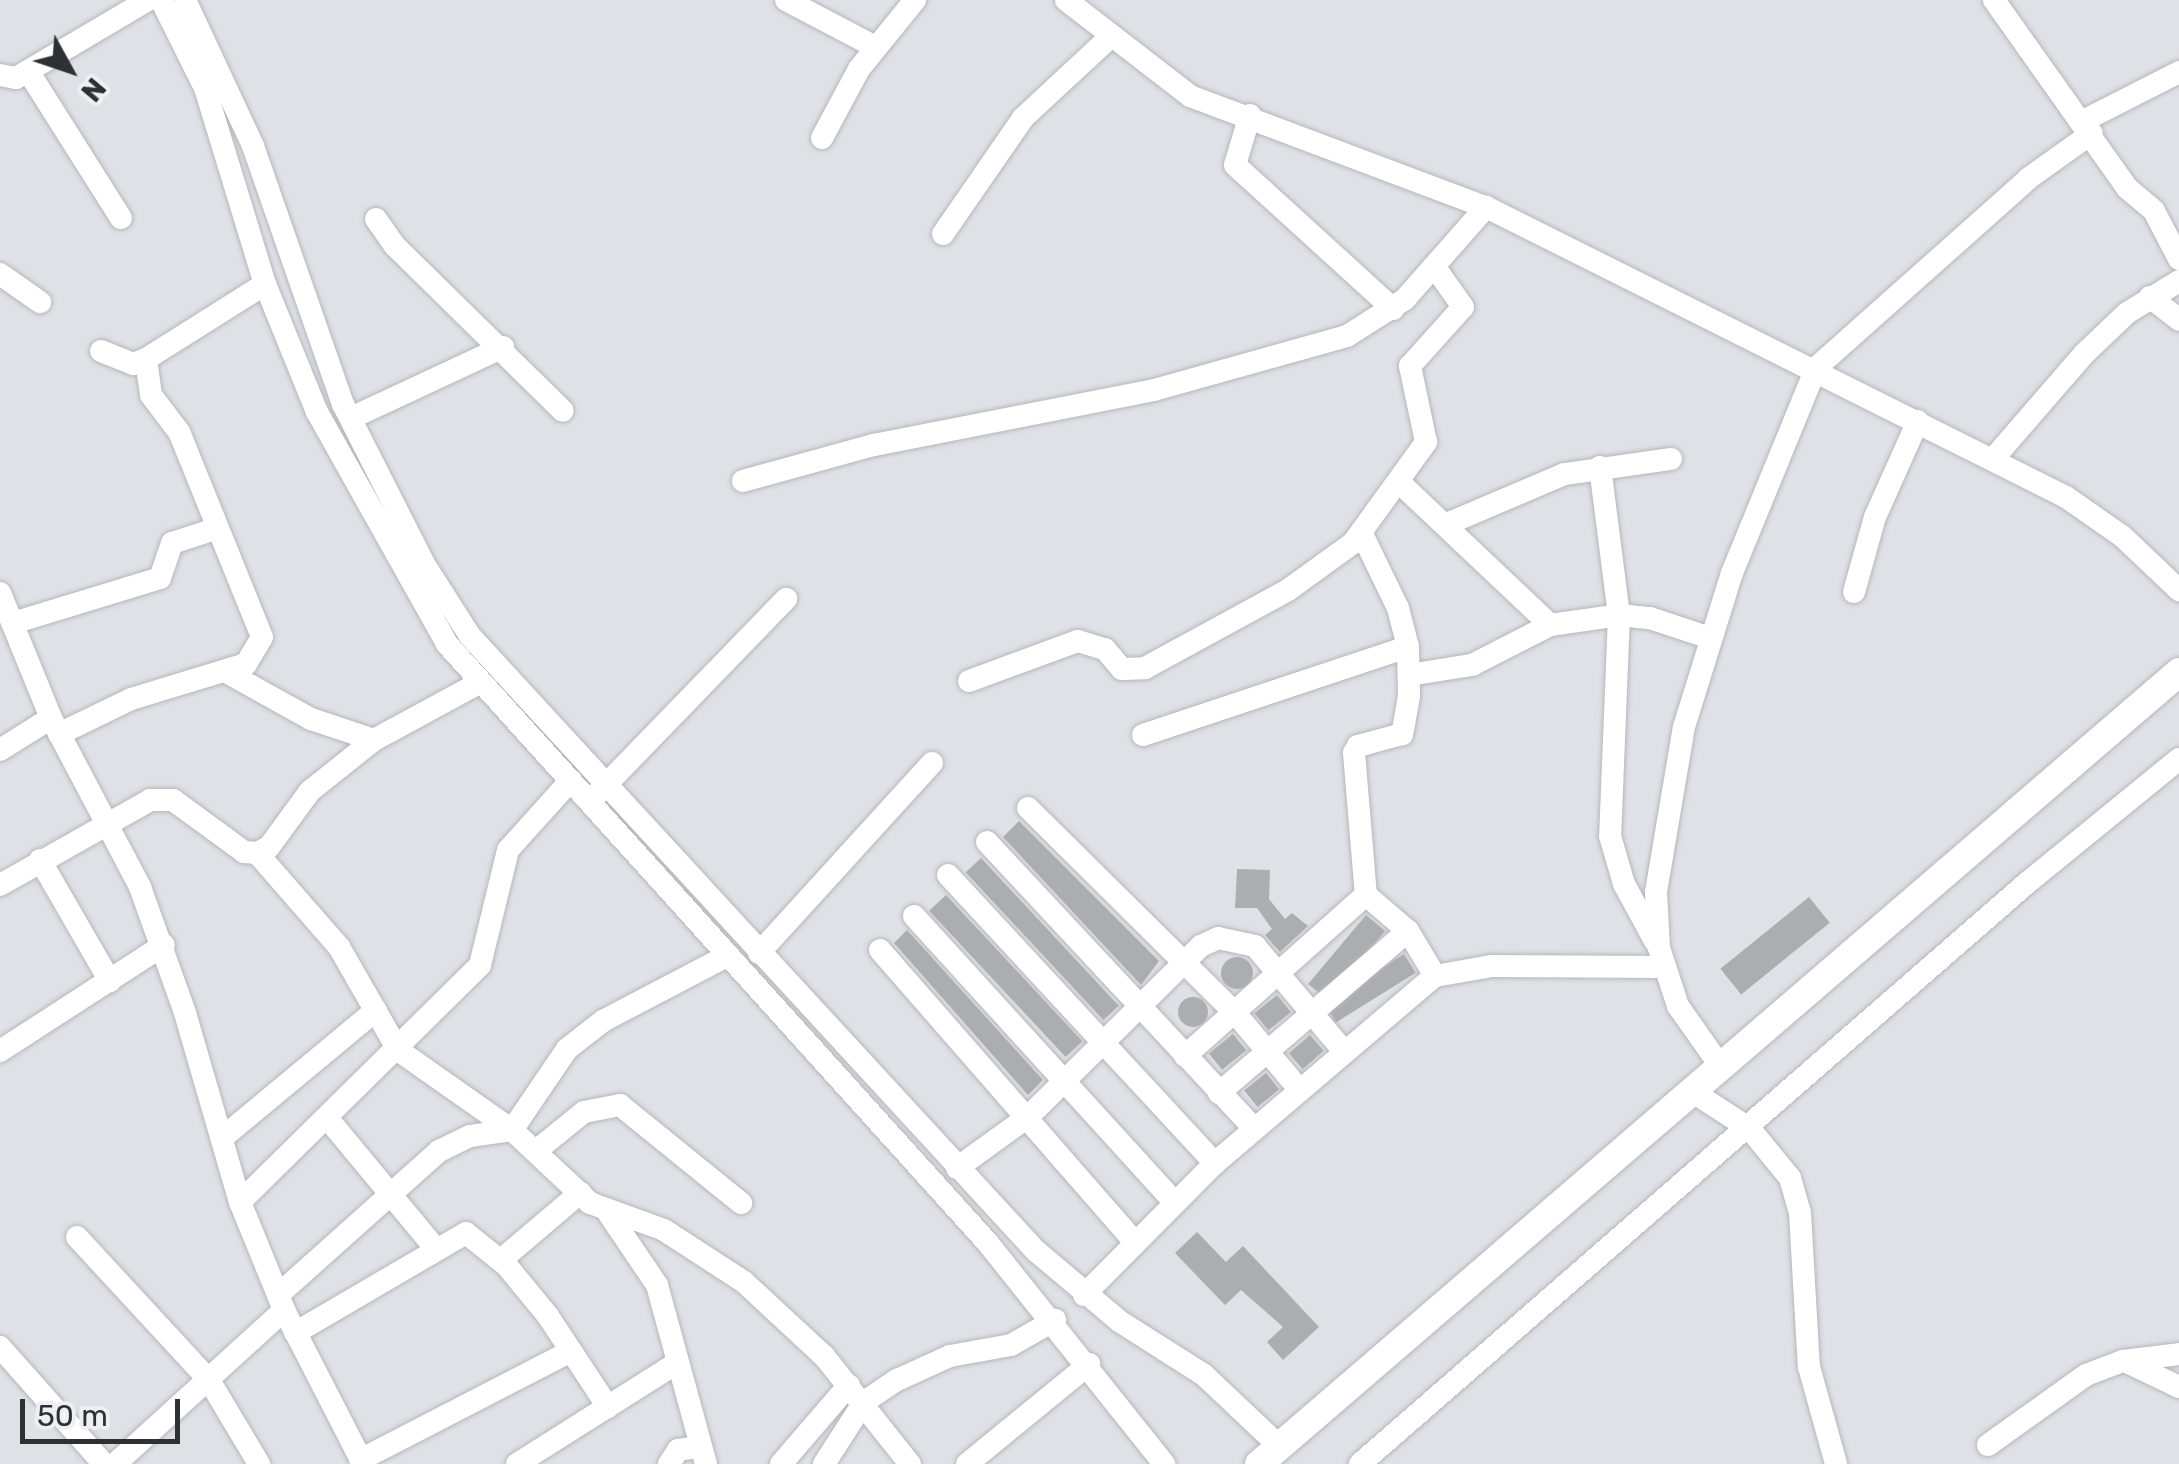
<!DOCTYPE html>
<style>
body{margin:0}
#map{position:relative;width:2179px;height:1464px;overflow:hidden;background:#dfe1e6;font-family:Rubik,sans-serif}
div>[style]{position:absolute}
.building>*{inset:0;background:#abadb1;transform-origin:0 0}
.round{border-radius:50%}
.roads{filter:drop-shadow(0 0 2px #b4b7bb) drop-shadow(0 0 2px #b4b7bb)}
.minor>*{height:22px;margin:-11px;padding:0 11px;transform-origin:11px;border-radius:11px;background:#fff}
.tertiary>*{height:28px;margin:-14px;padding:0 14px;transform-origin:14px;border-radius:14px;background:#fff}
span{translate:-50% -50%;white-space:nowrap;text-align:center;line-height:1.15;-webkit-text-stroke:9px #eceff3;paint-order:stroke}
.north{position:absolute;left:20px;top:20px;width:100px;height:100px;-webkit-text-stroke:8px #eceff3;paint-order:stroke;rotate:130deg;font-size:28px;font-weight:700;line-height:40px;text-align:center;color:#2f3032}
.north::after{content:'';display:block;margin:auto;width:35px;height:45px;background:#2f3032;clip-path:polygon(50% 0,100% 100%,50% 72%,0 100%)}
.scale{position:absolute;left:20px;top:1399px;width:160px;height:45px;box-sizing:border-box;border:5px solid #2f3032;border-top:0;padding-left:12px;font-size:30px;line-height:35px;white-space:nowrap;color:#2f3032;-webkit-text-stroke:8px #eceff3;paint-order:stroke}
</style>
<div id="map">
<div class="building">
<div style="clip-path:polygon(1019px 821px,1159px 961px,1141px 985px,1003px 837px)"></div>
<div style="left:981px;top:858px;width:202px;height:21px;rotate:47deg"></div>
<div style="clip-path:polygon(1237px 869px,1270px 870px,1269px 899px,1285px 919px,1292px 913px,1308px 926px,1280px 952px,1265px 935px,1272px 929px,1257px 908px,1235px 908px)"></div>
<div style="left:946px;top:895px;width:200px;height:23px;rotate:47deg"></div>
<div style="left:1809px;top:897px;width:33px;height:114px;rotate:51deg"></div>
<div style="left:1366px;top:915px;width:25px;height:90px;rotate:40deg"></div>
<div style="clip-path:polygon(907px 930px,1043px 1080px,1028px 1095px,894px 943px)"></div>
<div style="left:1404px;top:954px;width:22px;height:94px;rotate:58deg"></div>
<div class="round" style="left:1221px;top:957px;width:32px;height:32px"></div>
<div style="left:1277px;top:995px;width:22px;height:29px;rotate:51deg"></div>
<div class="round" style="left:1178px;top:997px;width:30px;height:30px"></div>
<div style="left:1233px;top:1034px;width:21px;height:31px;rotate:51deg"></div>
<div style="left:1310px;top:1035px;width:21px;height:28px;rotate:49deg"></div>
<div style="left:1266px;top:1073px;width:21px;height:28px;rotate:51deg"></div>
<div style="clip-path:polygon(1197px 1232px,1226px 1262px,1243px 1246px,1319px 1327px,1283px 1360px,1267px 1342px,1283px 1327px,1241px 1290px,1225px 1305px,1175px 1253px)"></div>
</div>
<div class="roads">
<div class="minor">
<div style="left:161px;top:0;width:98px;rotate:63.4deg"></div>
<div style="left:205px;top:88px;width:205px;rotate:73deg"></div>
<div style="left:265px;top:284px;width:138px;rotate:67.9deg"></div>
<div style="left:317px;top:412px;width:266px;rotate:60.7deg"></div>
<div style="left:447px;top:644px;width:806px;rotate:47.92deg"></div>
<div style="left:987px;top:1242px;width:284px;rotate:51.4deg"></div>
<div style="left:185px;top:0;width:161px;rotate:65deg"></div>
<div style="left:253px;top:146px;width:273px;rotate:70.8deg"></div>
<div style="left:343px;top:404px;width:179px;rotate:63.1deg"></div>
<div style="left:424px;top:564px;width:85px;rotate:57.4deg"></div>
<div style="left:470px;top:636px;width:836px;rotate:47.38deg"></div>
<div style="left:1036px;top:1251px;width:109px;rotate:40.1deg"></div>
<div style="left:1119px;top:1321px;width:101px;rotate:32.4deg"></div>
<div style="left:1204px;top:1375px;width:103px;rotate:43.4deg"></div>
<div style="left:786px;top:0;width:101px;rotate:27.8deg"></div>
<div style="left:1066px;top:0;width:157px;rotate:37.7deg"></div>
<div style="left:1190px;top:96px;width:316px;rotate:20.6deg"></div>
<div style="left:1486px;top:207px;width:648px;rotate:26.57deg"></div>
<div style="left:2066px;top:497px;width:68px;rotate:34.9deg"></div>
<div style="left:2122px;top:536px;width:79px;rotate:43.5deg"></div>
<div style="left:1994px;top:0;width:230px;rotate:54.7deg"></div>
<div style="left:2127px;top:188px;width:35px;rotate:40deg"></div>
<div style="left:2154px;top:211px;width:54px;rotate:62.5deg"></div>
<div style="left:28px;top:71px;width:174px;rotate:57.7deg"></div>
<div style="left:0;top:75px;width:16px;rotate:11deg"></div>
<div style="left:16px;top:78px;width:153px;rotate:-30.6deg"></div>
<div style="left:1250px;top:115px;width:52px;rotate:106.7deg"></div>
<div style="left:1235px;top:165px;width:214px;rotate:42.3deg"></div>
<div style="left:2083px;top:121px;width:108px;rotate:-27deg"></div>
<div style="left:822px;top:138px;width:78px;rotate:-61.8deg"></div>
<div style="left:859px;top:69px;width:89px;rotate:-50.9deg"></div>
<div style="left:376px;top:219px;width:33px;rotate:55deg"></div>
<div style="left:395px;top:246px;width:235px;rotate:44.5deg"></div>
<div style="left:943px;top:234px;width:141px;rotate:-55.4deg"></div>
<div style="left:1023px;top:118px;width:117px;rotate:-42.9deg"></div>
<div style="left:0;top:274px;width:49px;rotate:35deg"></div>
<div style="left:2150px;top:297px;width:37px;rotate:38deg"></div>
<div style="left:101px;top:351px;width:35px;rotate:22deg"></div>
<div style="left:133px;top:364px;width:14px;rotate:-21deg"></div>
<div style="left:146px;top:359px;width:141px;rotate:-32.2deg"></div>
<div style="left:351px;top:418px;width:168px;rotate:-25deg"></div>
<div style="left:1993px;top:459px;width:139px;rotate:-49.1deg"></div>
<div style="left:2084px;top:354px;width:59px;rotate:-43.6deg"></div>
<div style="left:2127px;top:313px;width:61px;rotate:-31.6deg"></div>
<div style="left:1600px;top:467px;width:149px;rotate:82.7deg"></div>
<div style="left:1619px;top:615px;width:221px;rotate:92.3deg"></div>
<div style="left:1610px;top:836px;width:50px;rotate:73.7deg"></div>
<div style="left:1624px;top:884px;width:65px;rotate:61.5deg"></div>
<div style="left:743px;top:481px;width:136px;rotate:-15.4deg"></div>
<div style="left:874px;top:445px;width:285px;rotate:-11.1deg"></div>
<div style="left:1154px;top:390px;width:200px;rotate:-15.6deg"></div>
<div style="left:1347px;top:336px;width:69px;rotate:-32.5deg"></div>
<div style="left:1405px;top:299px;width:123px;rotate:-48.6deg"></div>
<div style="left:1401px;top:484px;width:205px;rotate:43.4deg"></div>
<div style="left:1447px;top:524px;width:128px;rotate:-23deg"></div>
<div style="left:1565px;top:474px;width:107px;rotate:-8.1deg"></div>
<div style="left:1362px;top:534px;width:82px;rotate:64.1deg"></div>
<div style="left:1398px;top:608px;width:40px;rotate:75.6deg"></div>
<div style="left:1408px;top:647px;width:49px;rotate:88.8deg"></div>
<div style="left:1409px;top:696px;width:39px;rotate:100deg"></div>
<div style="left:1402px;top:734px;width:46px;rotate:164.7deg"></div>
<div style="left:1358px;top:746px;width:8px;rotate:120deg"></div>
<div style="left:1354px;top:753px;width:143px;rotate:85.2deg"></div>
<div style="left:1854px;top:592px;width:78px;rotate:-74.4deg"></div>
<div style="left:1875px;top:517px;width:105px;rotate:-65.9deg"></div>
<div style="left:0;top:593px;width:135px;rotate:67.8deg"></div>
<div style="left:51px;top:718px;width:191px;rotate:62.2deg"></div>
<div style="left:140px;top:887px;width:134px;rotate:70.3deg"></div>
<div style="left:185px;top:1013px;width:197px;rotate:73.8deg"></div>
<div style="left:240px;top:1202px;width:117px;rotate:67.8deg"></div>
<div style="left:284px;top:1310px;width:173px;rotate:62.8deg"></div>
<div style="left:13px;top:623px;width:154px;rotate:-17deg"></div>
<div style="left:160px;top:578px;width:37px;rotate:-71deg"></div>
<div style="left:172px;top:543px;width:45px;rotate:-18deg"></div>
<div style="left:228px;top:673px;width:95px;rotate:29deg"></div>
<div style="left:311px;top:719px;width:66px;rotate:18.4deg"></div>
<div style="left:1409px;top:675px;width:64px;rotate:-9deg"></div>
<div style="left:1472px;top:665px;width:88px;rotate:-27.1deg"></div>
<div style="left:1550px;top:625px;width:70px;rotate:-8.2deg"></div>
<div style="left:1619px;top:615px;width:31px;rotate:6deg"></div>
<div style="left:1650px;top:618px;width:63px;rotate:18.4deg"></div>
<div style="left:969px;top:681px;width:116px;rotate:-20.2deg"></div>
<div style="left:1078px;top:641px;width:28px;rotate:17deg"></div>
<div style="left:1105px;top:649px;width:26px;rotate:50deg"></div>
<div style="left:1122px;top:669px;width:23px;rotate:-2deg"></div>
<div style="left:1145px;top:668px;width:163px;rotate:-28.6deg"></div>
<div style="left:1288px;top:590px;width:80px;rotate:-35.9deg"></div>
<div style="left:1353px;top:543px;width:125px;rotate:-54.1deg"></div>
<div style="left:1426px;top:442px;width:78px;rotate:-101.9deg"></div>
<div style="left:1410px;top:366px;width:79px;rotate:-48.1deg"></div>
<div style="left:1463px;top:307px;width:50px;rotate:-125.3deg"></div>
<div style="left:59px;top:734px;width:80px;rotate:-25.9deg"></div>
<div style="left:131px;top:699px;width:120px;rotate:-16.9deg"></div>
<div style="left:246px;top:664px;width:31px;rotate:-59deg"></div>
<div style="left:262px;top:637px;width:221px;rotate:-112deg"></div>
<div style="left:179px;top:432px;width:46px;rotate:-127.1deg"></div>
<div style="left:151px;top:395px;width:36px;rotate:-98deg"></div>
<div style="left:1143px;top:735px;width:279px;rotate:-18.4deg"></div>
<div style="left:0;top:750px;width:60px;rotate:-32.1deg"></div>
<div style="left:597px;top:794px;width:272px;rotate:-45.9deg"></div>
<div style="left:1028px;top:808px;width:293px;rotate:44.7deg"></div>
<div style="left:1236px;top:1014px;width:98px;rotate:50deg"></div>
<div style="left:987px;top:842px;width:391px;rotate:47deg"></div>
<div style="left:257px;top:853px;width:125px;rotate:48.9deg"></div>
<div style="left:339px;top:947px;width:119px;rotate:60.2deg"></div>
<div style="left:398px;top:1050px;width:139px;rotate:35.1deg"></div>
<div style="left:512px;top:1130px;width:107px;rotate:43.1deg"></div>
<div style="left:590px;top:1203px;width:79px;rotate:20deg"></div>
<div style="left:664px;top:1230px;width:95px;rotate:33deg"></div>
<div style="left:744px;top:1282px;width:109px;rotate:42.8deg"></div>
<div style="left:824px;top:1356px;width:138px;rotate:51.5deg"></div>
<div style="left:40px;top:860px;width:140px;rotate:60deg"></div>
<div style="left:948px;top:875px;width:393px;rotate:47.2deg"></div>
<div style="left:0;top:885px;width:172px;rotate:-29.5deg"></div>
<div style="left:150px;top:800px;width:23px"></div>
<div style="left:173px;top:800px;width:88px;rotate:36.2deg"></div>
<div style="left:244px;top:852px;width:13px;rotate:4deg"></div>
<div style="left:257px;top:853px;width:13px;rotate:-27deg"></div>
<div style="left:269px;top:847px;width:69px;rotate:-53.8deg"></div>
<div style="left:310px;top:791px;width:82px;rotate:-38.6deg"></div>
<div style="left:374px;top:740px;width:117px;rotate:-28.5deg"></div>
<div style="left:914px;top:916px;width:385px;rotate:47.7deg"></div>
<div style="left:880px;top:950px;width:386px;rotate:48.9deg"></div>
<div style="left:759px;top:953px;width:257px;rotate:-47.7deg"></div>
<div style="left:0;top:1051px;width:195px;rotate:-32.9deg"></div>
<div style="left:1185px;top:1056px;width:242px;rotate:-41.7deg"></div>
<div style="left:1366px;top:895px;width:55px;rotate:40.6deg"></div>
<div style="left:1408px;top:931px;width:52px;rotate:59deg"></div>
<div style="left:1721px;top:1067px;width:75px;rotate:-125.2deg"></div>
<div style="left:1678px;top:1006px;width:61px;rotate:-108.1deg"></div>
<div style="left:1659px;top:948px;width:56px;rotate:-93.1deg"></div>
<div style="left:1656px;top:892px;width:167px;rotate:-80.4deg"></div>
<div style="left:1684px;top:727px;width:161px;rotate:-72.7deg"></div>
<div style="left:1732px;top:573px;width:222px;rotate:-67.7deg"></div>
<div style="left:1816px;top:368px;width:285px;rotate:-41.7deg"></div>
<div style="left:2029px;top:178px;width:77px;rotate:-35.5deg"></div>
<div style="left:1693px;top:1092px;width:68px;rotate:33deg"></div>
<div style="left:1750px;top:1129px;width:63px;rotate:50.8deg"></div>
<div style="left:1790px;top:1178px;width:36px;rotate:74deg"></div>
<div style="left:1800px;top:1213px;width:154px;rotate:86.7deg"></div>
<div style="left:1809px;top:1367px;width:101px;rotate:74.4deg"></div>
<div style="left:1219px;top:1093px;width:249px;rotate:-40.6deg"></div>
<div style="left:328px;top:1119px;width:168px;rotate:50.3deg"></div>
<div style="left:222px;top:1138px;width:200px;rotate:-39.7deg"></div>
<div style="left:537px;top:1150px;width:60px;rotate:-39deg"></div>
<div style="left:584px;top:1112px;width:37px;rotate:-11deg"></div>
<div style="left:620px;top:1105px;width:156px;rotate:39deg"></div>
<div style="left:957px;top:1168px;width:89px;rotate:-35.8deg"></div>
<div style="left:1029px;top:1116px;width:242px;rotate:-44.7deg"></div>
<div style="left:1201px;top:946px;width:19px;rotate:-25deg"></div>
<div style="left:1218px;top:938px;width:38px;rotate:12deg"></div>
<div style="left:1255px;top:946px;width:136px;rotate:49.8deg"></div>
<div style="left:240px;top:1202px;width:337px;rotate:-44.6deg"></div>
<div style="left:480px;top:965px;width:118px;rotate:-76.3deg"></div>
<div style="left:508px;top:850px;width:94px;rotate:-48deg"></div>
<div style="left:609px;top:1214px;width:86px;rotate:55.9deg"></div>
<div style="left:657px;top:1285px;width:186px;rotate:74.7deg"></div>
<div style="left:77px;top:1237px;width:195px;rotate:47.3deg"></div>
<div style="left:209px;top:1380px;width:98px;rotate:59.2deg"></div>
<div style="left:501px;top:1260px;width:104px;rotate:-40.3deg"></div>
<div style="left:278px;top:1295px;width:216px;rotate:-41.8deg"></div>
<div style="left:439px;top:1151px;width:34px;rotate:-26deg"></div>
<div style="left:470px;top:1136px;width:42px;rotate:-8.1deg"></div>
<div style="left:512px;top:1130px;width:98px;rotate:-55.8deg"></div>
<div style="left:567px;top:1049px;width:46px;rotate:-37.9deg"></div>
<div style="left:603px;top:1021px;width:138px;rotate:-27.7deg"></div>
<div style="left:1084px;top:1295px;width:186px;rotate:-45.2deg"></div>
<div style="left:1215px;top:1163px;width:289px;rotate:-40.4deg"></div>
<div style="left:1435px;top:976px;width:58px;rotate:-10deg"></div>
<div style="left:1492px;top:966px;width:173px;rotate:0.3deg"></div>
<div style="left:295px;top:1333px;width:198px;rotate:-30.3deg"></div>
<div style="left:466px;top:1233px;width:53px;rotate:38.8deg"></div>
<div style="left:507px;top:1266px;width:65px;rotate:50.6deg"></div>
<div style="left:548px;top:1316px;width:109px;rotate:56.6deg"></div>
<div style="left:0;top:1347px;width:157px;rotate:48.4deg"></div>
<div style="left:2127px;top:1362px;width:58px;rotate:25.7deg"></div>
<div style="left:1988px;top:1445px;width:120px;rotate:-35.5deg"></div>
<div style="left:2086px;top:1375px;width:40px;rotate:-21deg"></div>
<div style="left:2123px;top:1361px;width:56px;rotate:-7.1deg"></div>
<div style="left:360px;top:1460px;width:237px;rotate:-27.3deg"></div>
<div style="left:115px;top:1464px;width:229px;rotate:-42.3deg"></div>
<div style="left:517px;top:1464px;width:189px;rotate:-32.3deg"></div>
<div style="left:669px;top:1464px;width:17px;rotate:-57deg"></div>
<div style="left:678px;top:1450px;width:19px;rotate:-9deg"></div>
<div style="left:781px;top:1464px;width:104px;rotate:-49.3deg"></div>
<div style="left:824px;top:1464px;width:74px;rotate:-57.2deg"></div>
<div style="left:864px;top:1402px;width:40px;rotate:-34deg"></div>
<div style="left:897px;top:1380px;width:58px;rotate:-24.4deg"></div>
<div style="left:950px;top:1356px;width:62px;rotate:-10.2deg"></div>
<div style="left:1011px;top:1345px;width:51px;rotate:-29.6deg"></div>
<div style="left:967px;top:1464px;width:158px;rotate:-39.3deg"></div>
<div style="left:1360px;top:1464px;width:885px;rotate:-41.06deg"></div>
<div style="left:2027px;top:883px;width:196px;rotate:-39.2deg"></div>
</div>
<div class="tertiary">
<div style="left:1259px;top:1464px;width:1214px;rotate:-40.72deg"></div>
</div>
</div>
<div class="north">N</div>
<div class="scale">50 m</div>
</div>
